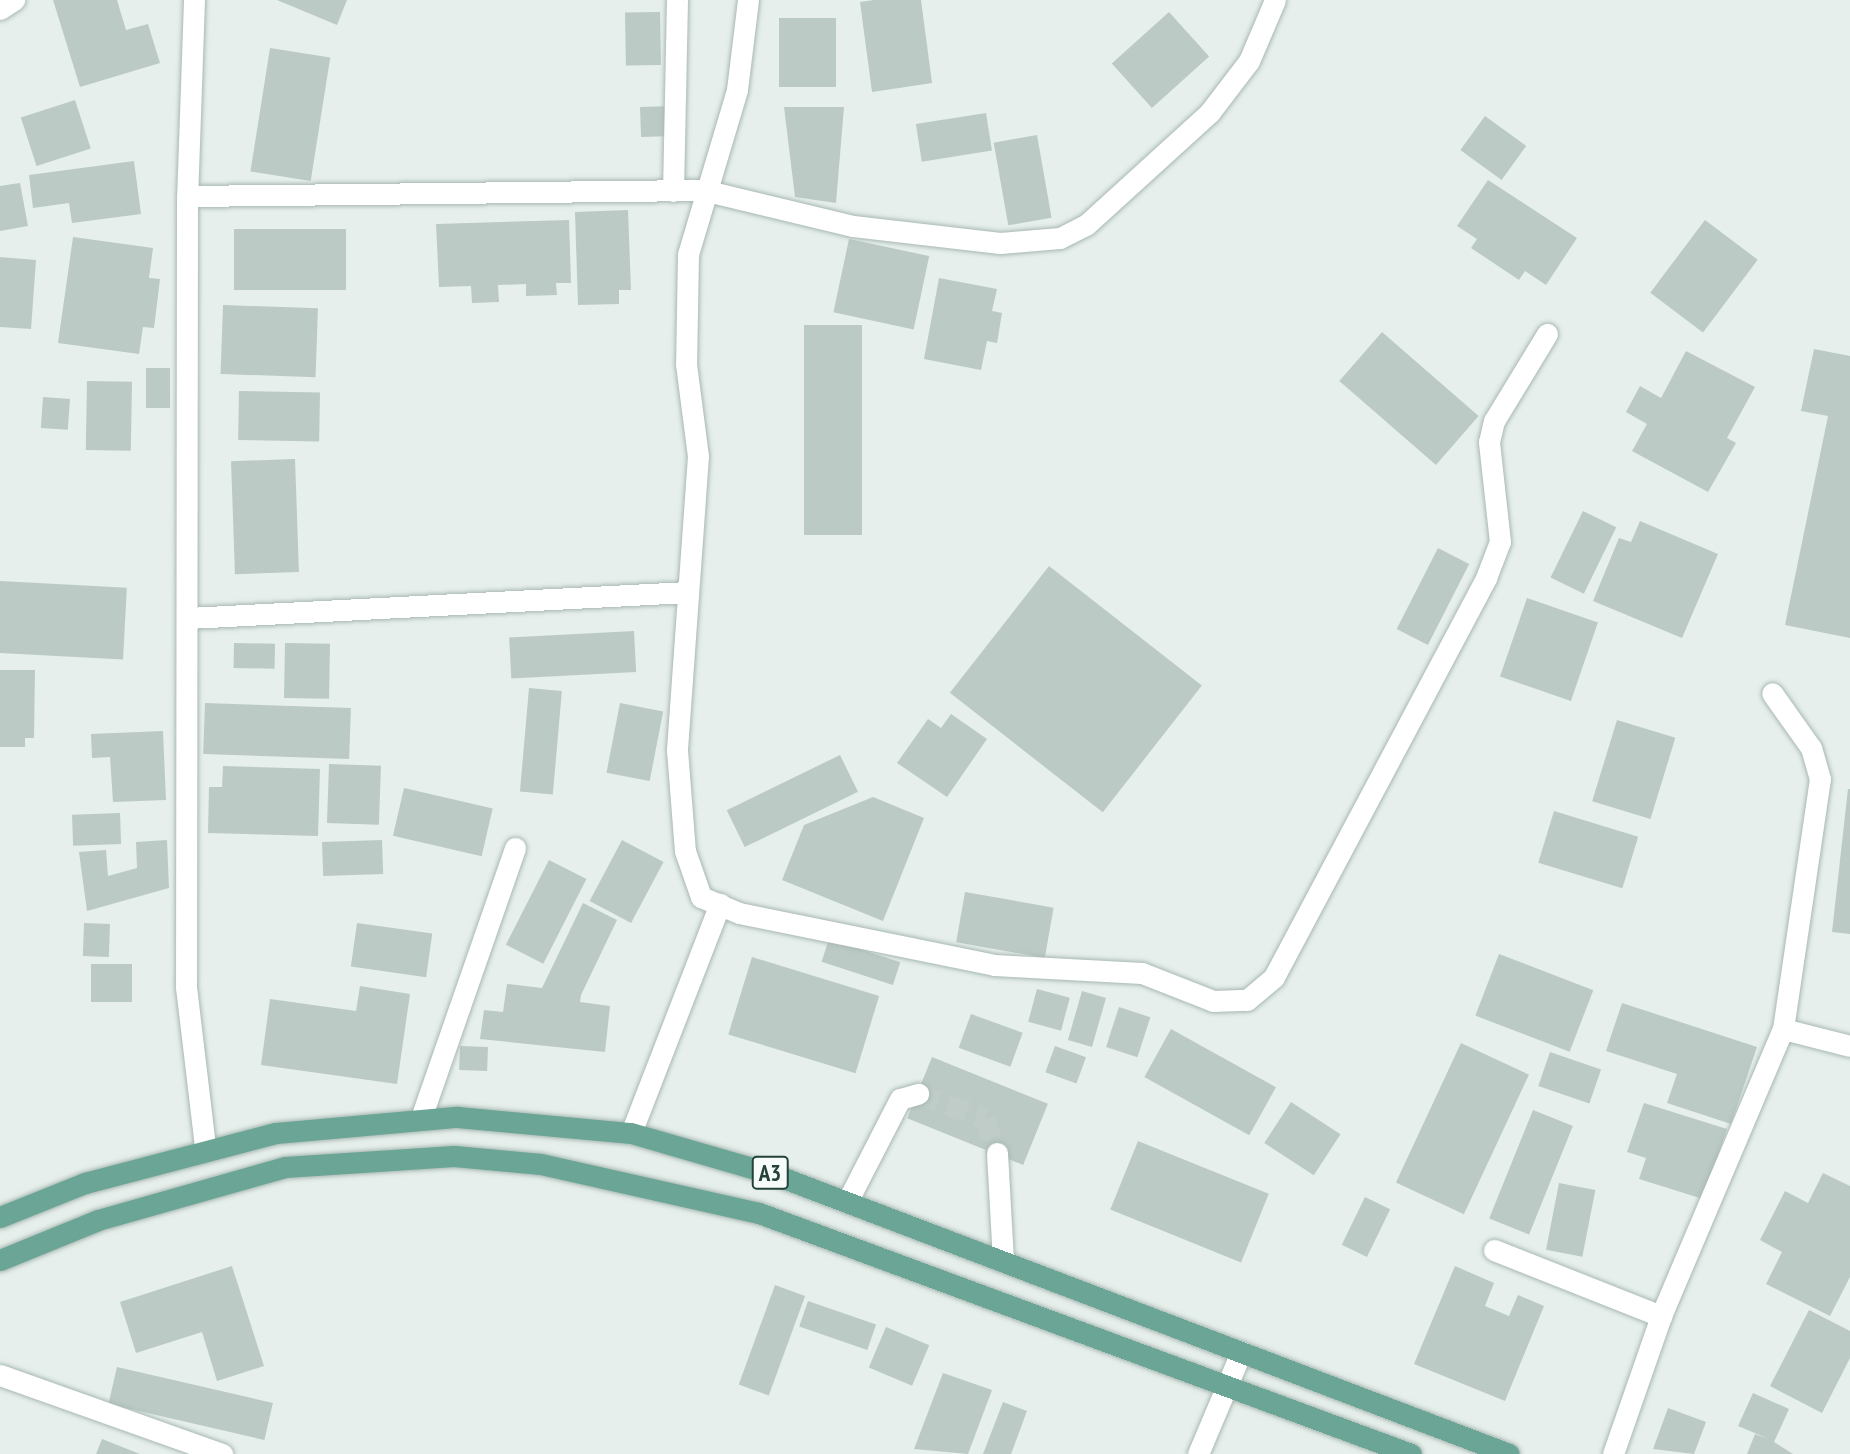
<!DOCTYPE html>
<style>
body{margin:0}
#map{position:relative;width:1850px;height:1454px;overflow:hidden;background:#e6efeb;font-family:"PT Sans Narrow",sans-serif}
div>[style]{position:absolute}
.building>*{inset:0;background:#bbcac4;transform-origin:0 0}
.minor-tunnel>*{height:21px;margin-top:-10.5px;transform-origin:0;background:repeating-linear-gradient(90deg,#bfccc8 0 21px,transparent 0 31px)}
.roads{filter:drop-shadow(0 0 2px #a8b8b2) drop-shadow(0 0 2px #a8b8b2)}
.minor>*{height:21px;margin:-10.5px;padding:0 10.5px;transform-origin:10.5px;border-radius:10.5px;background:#fff}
.major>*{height:21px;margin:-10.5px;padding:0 10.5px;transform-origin:10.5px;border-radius:10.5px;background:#6aa596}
span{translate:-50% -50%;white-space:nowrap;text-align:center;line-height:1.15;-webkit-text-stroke:5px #f7fbf9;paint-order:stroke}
.shield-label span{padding:2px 5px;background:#f7fbf9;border:2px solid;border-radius:5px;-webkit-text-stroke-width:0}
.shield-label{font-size:23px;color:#24423a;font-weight:700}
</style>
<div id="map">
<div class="building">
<div style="clip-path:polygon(53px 0,117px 0,126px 30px,148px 24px,160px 63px,80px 87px)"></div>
<div style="clip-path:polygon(277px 0,347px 0,337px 25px)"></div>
<div style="clip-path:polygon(874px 0,921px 0,932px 83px,872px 92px,860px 2px)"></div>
<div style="left:660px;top:12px;width:53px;height:35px;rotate:89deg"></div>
<div style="left:1169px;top:12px;width:60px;height:77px;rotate:48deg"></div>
<div style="left:779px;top:18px;width:57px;height:69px"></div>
<div style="left:270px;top:48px;width:61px;height:125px;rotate:9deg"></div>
<div style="left:75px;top:100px;width:51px;height:57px;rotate:72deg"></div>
<div style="left:672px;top:106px;width:30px;height:32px;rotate:88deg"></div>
<div style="clip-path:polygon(784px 107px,844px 107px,836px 203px,795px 197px)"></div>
<div style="left:986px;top:113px;width:38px;height:71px;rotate:81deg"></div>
<div style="left:1485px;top:116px;width:51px;height:42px;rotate:36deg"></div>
<div style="left:1037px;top:135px;width:84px;height:44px;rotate:80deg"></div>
<div style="clip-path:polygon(134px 161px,141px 214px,72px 223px,69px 203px,33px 208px,29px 175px)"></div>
<div style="clip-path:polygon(1488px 180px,1577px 238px,1546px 285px,1525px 271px,1519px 280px,1471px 248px,1477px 239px,1457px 226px)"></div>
<div style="clip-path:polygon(20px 183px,28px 226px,0 231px,0 186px)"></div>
<div style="clip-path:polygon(628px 210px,631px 290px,619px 290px,619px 304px,578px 305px,575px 212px)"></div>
<div style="clip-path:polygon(569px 220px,571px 283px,556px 283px,557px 295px,526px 296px,526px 284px,498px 285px,499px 302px,472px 303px,471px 286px,439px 287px,436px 224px)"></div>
<div style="left:1705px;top:220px;width:66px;height:91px;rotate:37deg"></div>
<div style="left:346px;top:229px;width:61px;height:112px;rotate:90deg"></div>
<div style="clip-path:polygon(73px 237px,153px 248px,149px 278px,160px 279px,154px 328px,143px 327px,139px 354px,58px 343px)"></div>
<div style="left:849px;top:239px;width:82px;height:75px;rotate:12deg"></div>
<div style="clip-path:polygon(0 257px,36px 260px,31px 329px,0 327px)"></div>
<div style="clip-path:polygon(939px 278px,997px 289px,992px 311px,1002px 313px,997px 343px,987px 341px,981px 370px,924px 359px)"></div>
<div style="left:223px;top:305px;width:95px;height:69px;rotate:2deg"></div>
<div style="left:804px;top:325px;width:58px;height:210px"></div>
<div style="left:1382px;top:332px;width:128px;height:65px;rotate:41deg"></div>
<div style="clip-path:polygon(1814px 349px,1850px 356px,1850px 638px,1785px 625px,1828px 416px,1801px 411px)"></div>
<div style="clip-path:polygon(1686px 351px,1755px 387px,1727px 438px,1736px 443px,1708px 492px,1632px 451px,1647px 424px,1626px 412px,1640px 386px,1661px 398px)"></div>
<div style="left:146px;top:368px;width:24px;height:40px"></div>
<div style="left:87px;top:381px;width:45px;height:69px;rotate:1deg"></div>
<div style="left:239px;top:391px;width:81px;height:49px;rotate:1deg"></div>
<div style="left:43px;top:397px;width:27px;height:31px;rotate:4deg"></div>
<div style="left:295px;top:459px;width:113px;height:64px;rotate:88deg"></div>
<div style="left:1583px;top:511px;width:37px;height:74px;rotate:26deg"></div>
<div style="clip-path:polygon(1640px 521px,1718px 554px,1682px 638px,1593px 601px,1619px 538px,1631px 542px)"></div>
<div style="left:1438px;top:548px;width:35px;height:91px;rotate:27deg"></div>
<div style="left:1049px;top:566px;width:194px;height:161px;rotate:38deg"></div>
<div style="left:0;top:581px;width:127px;height:72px;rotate:3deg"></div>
<div style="left:1527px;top:598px;width:75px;height:83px;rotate:19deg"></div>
<div style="left:634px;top:631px;width:41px;height:125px;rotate:87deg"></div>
<div style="left:234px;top:643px;width:41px;height:25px;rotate:1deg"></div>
<div style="left:285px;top:643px;width:45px;height:55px;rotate:1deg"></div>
<div style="clip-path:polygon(0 670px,35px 670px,34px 738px,25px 738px,25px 747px,0 747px)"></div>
<div style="left:529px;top:688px;width:33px;height:104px;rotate:5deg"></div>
<div style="left:205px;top:703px;width:146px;height:51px;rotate:2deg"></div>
<div style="left:620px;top:703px;width:44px;height:71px;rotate:11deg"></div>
<div style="clip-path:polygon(951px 714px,987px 739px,947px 797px,897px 763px,928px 719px,941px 728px)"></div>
<div style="left:1617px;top:720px;width:61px;height:85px;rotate:17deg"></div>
<div style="clip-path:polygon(163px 731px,166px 800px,113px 802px,110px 757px,92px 758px,91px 734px)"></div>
<div style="left:840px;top:755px;width:41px;height:126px;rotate:64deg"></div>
<div style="left:329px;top:764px;width:52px;height:59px;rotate:2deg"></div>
<div style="clip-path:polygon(223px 766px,320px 769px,318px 836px,208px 833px,209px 787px,222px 787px)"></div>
<div style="left:404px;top:788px;width:91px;height:49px;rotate:13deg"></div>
<div style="clip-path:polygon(1848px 789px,1850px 789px,1850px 934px,1832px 932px)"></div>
<div style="clip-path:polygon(873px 797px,924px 818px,883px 921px,782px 880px,804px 825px)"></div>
<div style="left:1554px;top:811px;width:88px;height:54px;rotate:17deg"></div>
<div style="left:120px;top:813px;width:31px;height:48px;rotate:88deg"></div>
<div style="clip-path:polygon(167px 840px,169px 888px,87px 911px,79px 852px,106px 850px,108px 876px,137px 868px,136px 842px)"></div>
<div style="left:382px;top:840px;width:34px;height:60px;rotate:88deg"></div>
<div style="left:622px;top:840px;width:47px;height:69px;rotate:28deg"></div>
<div style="left:549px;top:860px;width:42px;height:95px;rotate:27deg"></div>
<div style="left:965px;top:892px;width:90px;height:51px;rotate:10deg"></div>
<div style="clip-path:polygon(583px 903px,617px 920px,581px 995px,580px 1002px,610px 1006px,605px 1052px,480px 1039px,484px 1010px,503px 1012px,507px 984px,542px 988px)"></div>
<div style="left:84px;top:923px;width:26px;height:33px;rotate:2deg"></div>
<div style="left:357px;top:923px;width:76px;height:44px;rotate:8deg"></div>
<div style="left:829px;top:939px;width:75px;height:24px;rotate:18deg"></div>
<div style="left:1499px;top:954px;width:101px;height:66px;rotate:21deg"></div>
<div style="left:752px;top:957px;width:133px;height:81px;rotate:17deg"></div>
<div style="left:132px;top:964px;width:38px;height:41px;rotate:90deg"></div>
<div style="clip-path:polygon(360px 986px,410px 994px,397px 1084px,261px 1065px,270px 999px,356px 1011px)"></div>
<div style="left:1037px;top:989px;width:34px;height:34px;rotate:15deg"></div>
<div style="left:1082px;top:991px;width:25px;height:51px;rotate:16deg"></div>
<div style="clip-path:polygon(1622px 1003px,1757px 1047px,1731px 1124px,1667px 1103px,1677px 1074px,1606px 1051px)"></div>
<div style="left:1119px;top:1007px;width:33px;height:42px;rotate:18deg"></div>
<div style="left:971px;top:1014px;width:55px;height:36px;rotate:20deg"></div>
<div style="left:1171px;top:1029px;width:120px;height:55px;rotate:29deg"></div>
<div style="left:1461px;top:1043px;width:75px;height:154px;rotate:25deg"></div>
<div style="left:460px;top:1046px;width:28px;height:24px;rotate:2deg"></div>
<div style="left:1055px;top:1046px;width:33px;height:28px;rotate:20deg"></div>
<div style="left:1550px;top:1052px;width:54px;height:36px;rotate:19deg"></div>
<div style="left:932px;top:1057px;width:125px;height:66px;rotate:22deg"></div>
<div style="left:1291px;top:1102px;width:59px;height:49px;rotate:33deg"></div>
<div style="clip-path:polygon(1644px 1103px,1727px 1129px,1703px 1199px,1639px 1179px,1646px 1158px,1627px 1152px)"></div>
<div style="left:1533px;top:1110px;width:43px;height:117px;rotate:22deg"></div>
<div style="left:1138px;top:1141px;width:141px;height:74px;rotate:22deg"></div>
<div style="clip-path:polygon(1823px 1173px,1850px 1186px,1850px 1277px,1830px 1316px,1766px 1284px,1782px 1252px,1760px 1240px,1785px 1191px,1808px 1203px)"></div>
<div style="left:1559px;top:1183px;width:37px;height:68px;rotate:11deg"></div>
<div style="left:1365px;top:1197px;width:28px;height:53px;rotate:26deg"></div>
<div style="clip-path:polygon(232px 1266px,264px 1366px,217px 1381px,202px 1332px,136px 1353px,120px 1302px)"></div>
<div style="clip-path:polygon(1455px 1266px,1494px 1283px,1485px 1306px,1509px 1316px,1518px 1295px,1544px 1306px,1505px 1401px,1414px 1364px)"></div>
<div style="left:775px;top:1285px;width:32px;height:106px;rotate:20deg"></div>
<div style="left:808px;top:1301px;width:72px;height:27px;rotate:19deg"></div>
<div style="clip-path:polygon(1809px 1310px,1850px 1331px,1850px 1358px,1822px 1413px,1770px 1386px)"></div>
<div style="left:886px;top:1327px;width:47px;height:44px;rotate:23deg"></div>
<div style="left:117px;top:1367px;width:160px;height:38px;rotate:13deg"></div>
<div style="clip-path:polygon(943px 1373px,992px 1390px,968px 1454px,914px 1449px)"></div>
<div style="clip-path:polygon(1753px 1393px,1789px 1409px,1774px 1442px,1793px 1454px,1747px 1454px,1755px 1434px,1769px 1439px,1738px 1426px)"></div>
<div style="clip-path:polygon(1003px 1402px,1027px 1411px,1011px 1454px,983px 1454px)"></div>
<div style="clip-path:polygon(1668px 1408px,1706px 1422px,1694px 1454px,1653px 1449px)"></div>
<div style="clip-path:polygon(102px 1439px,140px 1454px,96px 1454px)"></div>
</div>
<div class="minor-tunnel">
<div style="left:918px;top:1094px;width:71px;rotate:19.7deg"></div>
<div style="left:985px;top:1118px;width:37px;rotate:71deg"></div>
</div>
<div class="roads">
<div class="minor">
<div style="left:194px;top:0;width:196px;rotate:92deg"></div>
<div style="left:187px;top:196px;width:791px;rotate:90.07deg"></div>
<div style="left:186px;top:987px;width:160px;rotate:83.2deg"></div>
<div style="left:748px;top:0;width:91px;rotate:97deg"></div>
<div style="left:737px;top:90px;width:171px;rotate:106.6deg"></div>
<div style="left:688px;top:254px;width:110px;rotate:91deg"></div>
<div style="left:686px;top:364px;width:93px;rotate:82.6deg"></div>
<div style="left:698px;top:456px;width:295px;rotate:94.1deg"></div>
<div style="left:677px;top:750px;width:101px;rotate:85.5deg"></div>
<div style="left:685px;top:851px;width:49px;rotate:70.8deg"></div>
<div style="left:701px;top:897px;width:41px;rotate:22.8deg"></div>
<div style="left:739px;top:913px;width:260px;rotate:11.5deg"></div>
<div style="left:994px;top:965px;width:148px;rotate:3.1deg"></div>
<div style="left:1142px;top:973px;width:76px;rotate:21.5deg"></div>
<div style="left:1213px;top:1001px;width:34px;rotate:-2deg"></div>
<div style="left:1247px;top:1000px;width:35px;rotate:-40deg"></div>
<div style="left:1274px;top:977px;width:452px;rotate:-62deg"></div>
<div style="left:1486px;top:578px;width:39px;rotate:-69deg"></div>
<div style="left:1500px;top:542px;width:101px;rotate:-96.3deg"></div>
<div style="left:1489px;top:442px;width:22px;rotate:-77deg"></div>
<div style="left:1494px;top:421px;width:102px;rotate:-58.7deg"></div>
<div style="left:0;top:9px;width:17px;rotate:-33deg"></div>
<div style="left:673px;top:191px;width:191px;rotate:-88.8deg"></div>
<div style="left:187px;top:196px;width:516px;rotate:-0.67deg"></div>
<div style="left:703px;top:190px;width:154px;rotate:13.5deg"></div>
<div style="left:853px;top:226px;width:148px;rotate:6.6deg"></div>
<div style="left:1000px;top:243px;width:60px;rotate:-4.8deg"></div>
<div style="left:1060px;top:238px;width:29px;rotate:-27deg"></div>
<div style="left:1086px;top:225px;width:168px;rotate:-42.3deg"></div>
<div style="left:1210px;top:112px;width:64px;rotate:-52.6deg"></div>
<div style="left:1249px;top:61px;width:66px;rotate:-66.9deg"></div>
<div style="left:188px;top:618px;width:501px;rotate:-2.98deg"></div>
<div style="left:1783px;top:1029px;width:69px;rotate:14.2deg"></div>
<div style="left:421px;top:1118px;width:286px;rotate:-70.8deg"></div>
<div style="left:631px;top:1133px;width:246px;rotate:-68.8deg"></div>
<div style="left:997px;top:1153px;width:108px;rotate:86.8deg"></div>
<div style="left:847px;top:1202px;width:116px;rotate:-62.8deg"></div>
<div style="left:900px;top:1099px;width:19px;rotate:-16deg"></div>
<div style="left:1494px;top:1250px;width:180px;rotate:21.6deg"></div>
<div style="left:0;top:1375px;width:236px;rotate:19.6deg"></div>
<div style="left:1198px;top:1454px;width:111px;rotate:-67.1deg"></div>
<div style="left:1613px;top:1454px;width:146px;rotate:-70.8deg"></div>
<div style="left:1661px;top:1316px;width:312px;rotate:-67deg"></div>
<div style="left:1783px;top:1029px;width:253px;rotate:-81.6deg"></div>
<div style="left:1820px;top:779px;width:32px;rotate:-106deg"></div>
<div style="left:1811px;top:748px;width:67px;rotate:-125.3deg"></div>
</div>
<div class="major">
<div style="left:0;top:1217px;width:92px;rotate:-21.8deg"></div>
<div style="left:85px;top:1183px;width:197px;rotate:-14.7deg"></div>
<div style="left:276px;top:1133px;width:182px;rotate:-5.1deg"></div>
<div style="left:457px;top:1117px;width:175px;rotate:5.3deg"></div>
<div style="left:631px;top:1133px;width:148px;rotate:16.1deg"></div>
<div style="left:773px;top:1174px;width:787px;rotate:20.83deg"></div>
<div style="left:0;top:1260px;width:106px;rotate:-22.2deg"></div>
<div style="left:98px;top:1220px;width:194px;rotate:-15.8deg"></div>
<div style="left:285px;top:1167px;width:169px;rotate:-3.7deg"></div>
<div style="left:454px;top:1156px;width:87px;rotate:5.3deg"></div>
<div style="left:541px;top:1164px;width:223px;rotate:12.7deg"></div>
<div style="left:759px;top:1213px;width:695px;rotate:20.29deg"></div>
</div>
</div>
<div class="shield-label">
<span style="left:770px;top:1173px">A3</span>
</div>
</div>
